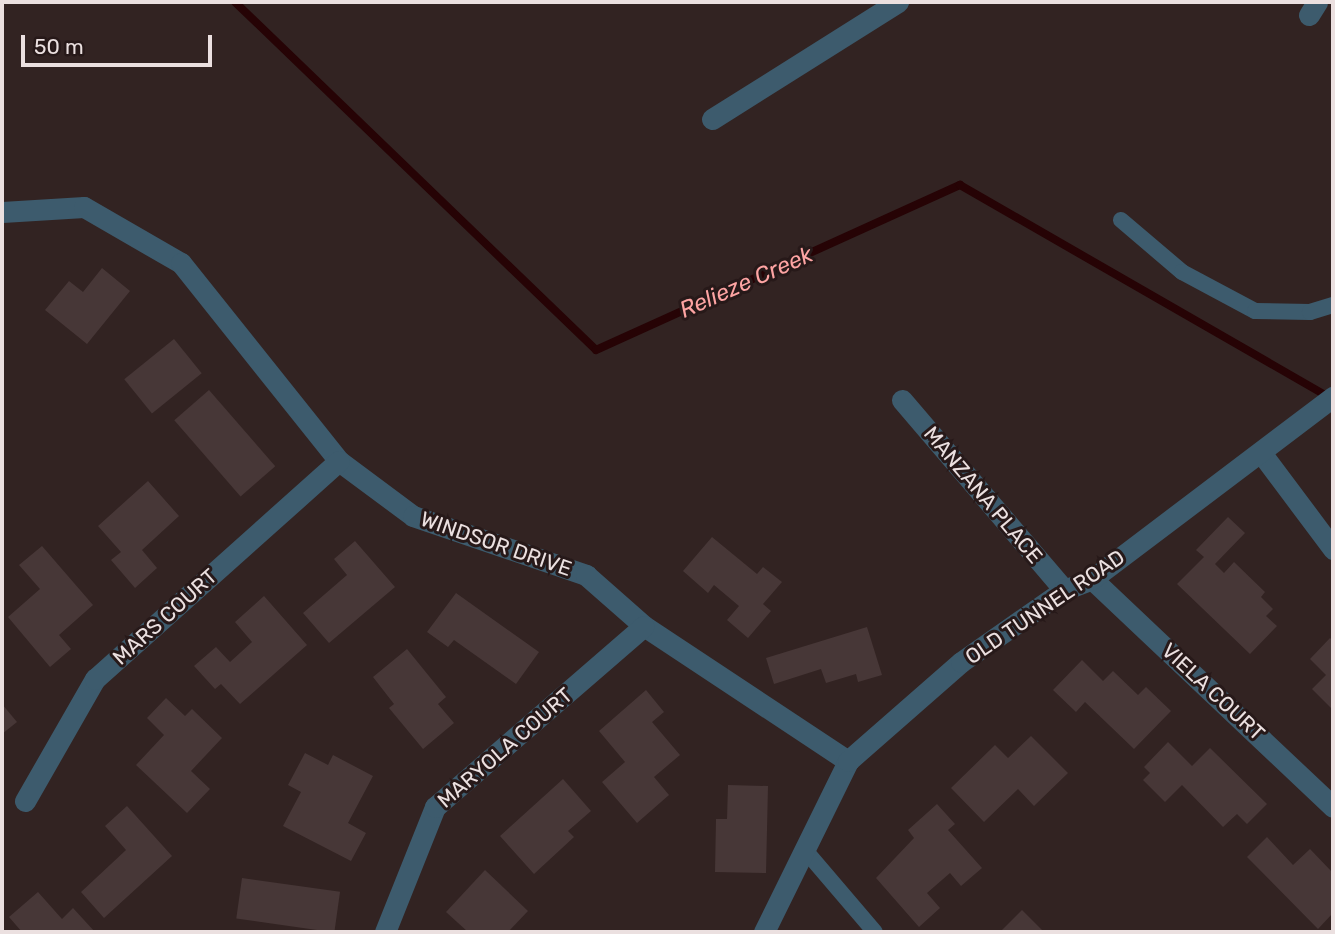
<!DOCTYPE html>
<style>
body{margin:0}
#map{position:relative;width:1335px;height:934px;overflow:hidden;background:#322322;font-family:Rubik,sans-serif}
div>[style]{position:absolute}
.stream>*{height:8px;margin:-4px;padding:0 4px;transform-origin:4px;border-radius:4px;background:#260305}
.building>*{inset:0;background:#473737;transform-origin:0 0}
.service>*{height:16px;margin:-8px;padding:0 8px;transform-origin:8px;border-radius:8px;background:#3d5b6d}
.minor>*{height:21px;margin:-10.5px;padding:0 10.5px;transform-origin:10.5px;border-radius:10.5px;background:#3d5b6d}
span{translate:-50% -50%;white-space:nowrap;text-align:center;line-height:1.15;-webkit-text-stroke:6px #271919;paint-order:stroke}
.street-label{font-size:21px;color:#ebe0e0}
.water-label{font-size:23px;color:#fea4a3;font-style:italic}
.frame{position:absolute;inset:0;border:4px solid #ebe0e0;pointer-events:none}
.scale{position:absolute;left:21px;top:35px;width:191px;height:32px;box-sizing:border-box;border:4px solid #ebe0e0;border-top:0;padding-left:9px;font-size:21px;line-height:24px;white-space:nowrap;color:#ebe0e0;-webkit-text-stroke:5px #271919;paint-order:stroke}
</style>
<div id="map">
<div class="stream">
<div style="left:235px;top:2px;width:501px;rotate:43.95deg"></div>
<div style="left:596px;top:350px;width:400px;rotate:-24.4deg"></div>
<div style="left:960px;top:185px;width:425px;rotate:29.9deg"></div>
</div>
<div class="building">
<div style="clip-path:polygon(102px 268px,130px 291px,87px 344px,45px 310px,69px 281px,83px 292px)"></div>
<div style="left:174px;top:339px;width:44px;height:64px;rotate:51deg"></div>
<div style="left:209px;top:390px;width:101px;height:46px;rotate:49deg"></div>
<div style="clip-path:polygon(148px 481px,179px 516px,142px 550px,157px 568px,135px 588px,111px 560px,121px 552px,98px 526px)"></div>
<div style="clip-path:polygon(1228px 517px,1245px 533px,1215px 564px,1224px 573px,1234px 562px,1265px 592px,1261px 597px,1273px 609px,1266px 616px,1277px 626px,1250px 654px,1177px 584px,1204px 557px,1196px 550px)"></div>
<div style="clip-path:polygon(712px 537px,757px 574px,763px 567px,782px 582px,763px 604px,771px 611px,748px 638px,727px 620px,739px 606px,714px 585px,708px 593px,683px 571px)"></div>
<div style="clip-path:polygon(355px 541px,395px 587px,329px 643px,303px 613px,347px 575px,334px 559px)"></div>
<div style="clip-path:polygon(42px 546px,93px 605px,59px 635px,71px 649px,50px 667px,8px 617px,40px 589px,19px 565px)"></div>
<div style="clip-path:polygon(456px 593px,539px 652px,516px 684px,454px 640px,448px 647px,427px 632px)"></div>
<div style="clip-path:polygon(264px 596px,307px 645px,240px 704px,221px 684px,215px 689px,194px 666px,216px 647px,230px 662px,252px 642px,235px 622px)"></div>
<div style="clip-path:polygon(867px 627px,882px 675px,858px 682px,856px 674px,826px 683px,821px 669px,774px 684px,766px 658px)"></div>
<div style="clip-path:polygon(1330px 638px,1333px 641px,1333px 710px,1312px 689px,1326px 675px,1310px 659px)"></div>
<div style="clip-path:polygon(407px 649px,446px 697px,438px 704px,454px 723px,423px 749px,389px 708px,394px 704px,373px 677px)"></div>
<div style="clip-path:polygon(1082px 660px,1103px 681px,1113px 671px,1138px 695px,1146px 687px,1171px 711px,1134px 749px,1085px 702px,1076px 712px,1053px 690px)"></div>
<div style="clip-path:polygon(646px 690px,664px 712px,652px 722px,680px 755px,654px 777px,669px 795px,637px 823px,602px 782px,625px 762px,599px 731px)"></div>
<div style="clip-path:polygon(166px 698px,185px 716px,192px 709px,222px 738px,191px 771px,210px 789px,187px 813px,136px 765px,164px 735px,147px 718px)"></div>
<div style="clip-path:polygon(2px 704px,17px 722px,2px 734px)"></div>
<div style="clip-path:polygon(1031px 736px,1068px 773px,1034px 806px,1018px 789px,984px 822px,951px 788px,995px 745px,1008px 758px)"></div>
<div style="clip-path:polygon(1168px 742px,1192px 766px,1210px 748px,1267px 804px,1247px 824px,1237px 814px,1223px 827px,1182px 785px,1165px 802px,1143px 780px,1150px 773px,1144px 767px)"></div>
<div style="clip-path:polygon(305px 753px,328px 765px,333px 755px,373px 776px,348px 823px,366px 833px,351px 861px,283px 826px,301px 792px,288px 785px)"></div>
<div style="clip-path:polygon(563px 779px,591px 811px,568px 831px,574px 837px,534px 874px,500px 836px)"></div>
<div style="clip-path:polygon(728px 785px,768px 786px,766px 873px,715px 872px,716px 819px,727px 819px)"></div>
<div style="clip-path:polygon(937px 804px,955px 824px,948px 830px,982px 868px,961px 886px,950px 873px,927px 893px,940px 908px,919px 927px,876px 878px,914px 838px,908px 830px)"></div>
<div style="clip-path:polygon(127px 806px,172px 856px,104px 918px,81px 892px,126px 850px,105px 826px)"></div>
<div style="clip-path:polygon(1267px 837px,1293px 865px,1310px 849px,1333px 873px,1333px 913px,1318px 929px,1247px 857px)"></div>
<div style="clip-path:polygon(485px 870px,528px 911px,508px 932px,468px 932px,446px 912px)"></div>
<div style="left:242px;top:878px;width:99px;height:41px;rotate:8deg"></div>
<div style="clip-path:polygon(38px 892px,62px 919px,73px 908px,95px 932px,22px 932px,9px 917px)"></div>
<div style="clip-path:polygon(1022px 910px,1044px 932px,1000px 932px)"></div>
</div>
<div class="service">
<div style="left:1121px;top:220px;width:80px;rotate:40.4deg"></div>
<div style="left:1182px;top:272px;width:83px;rotate:28.1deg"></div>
<div style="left:1255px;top:311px;width:55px;rotate:1deg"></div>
<div style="left:1310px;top:312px;width:24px;rotate:-17deg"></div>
<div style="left:804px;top:849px;width:109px;rotate:49.5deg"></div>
</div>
<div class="minor">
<div style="left:1309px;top:15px;width:15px;rotate:-58deg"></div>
<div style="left:712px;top:119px;width:220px;rotate:-32.2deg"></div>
<div style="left:2px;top:212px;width:82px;rotate:-3.5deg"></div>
<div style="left:84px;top:207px;width:112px;rotate:30deg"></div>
<div style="left:181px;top:263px;width:253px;rotate:51.4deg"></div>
<div style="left:339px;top:461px;width:92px;rotate:36.6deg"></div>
<div style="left:413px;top:516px;width:183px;rotate:18.8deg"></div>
<div style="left:586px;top:575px;width:77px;rotate:41.3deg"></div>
<div style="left:644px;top:626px;width:245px;rotate:33.5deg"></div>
<div style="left:902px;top:400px;width:250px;rotate:49.5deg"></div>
<div style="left:1262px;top:454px;width:119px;rotate:53.2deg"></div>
<div style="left:1092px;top:579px;width:332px;rotate:43.4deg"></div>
<div style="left:25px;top:801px;width:141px;rotate:-60.2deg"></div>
<div style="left:95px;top:679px;width:327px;rotate:-41.8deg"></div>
<div style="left:385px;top:932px;width:135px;rotate:-68.2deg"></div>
<div style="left:435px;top:807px;width:276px;rotate:-40.9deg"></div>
<div style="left:764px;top:932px;width:191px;rotate:-63.8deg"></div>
<div style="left:848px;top:761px;width:150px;rotate:-41.2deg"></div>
<div style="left:961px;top:662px;width:126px;rotate:-35deg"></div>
<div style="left:1064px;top:590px;width:30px;rotate:-21deg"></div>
<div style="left:1092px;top:579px;width:302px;rotate:-37.1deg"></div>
</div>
<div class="street-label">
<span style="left:983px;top:495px;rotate:50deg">MANZANA PLACE</span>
<span style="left:496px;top:544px;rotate:19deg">WINDSOR DRIVE</span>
<span style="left:1045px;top:607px;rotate:-34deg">OLD TUNNEL ROAD</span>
<span style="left:165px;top:617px;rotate:-42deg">MARS COURT</span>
<span style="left:1213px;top:692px;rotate:43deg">VIELA COURT</span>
<span style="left:505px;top:748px;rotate:-41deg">MARYOLA COURT</span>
</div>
<div class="water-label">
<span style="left:746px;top:282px;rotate:-24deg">Relieze Creek</span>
</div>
<div class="frame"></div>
<div class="scale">50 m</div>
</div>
